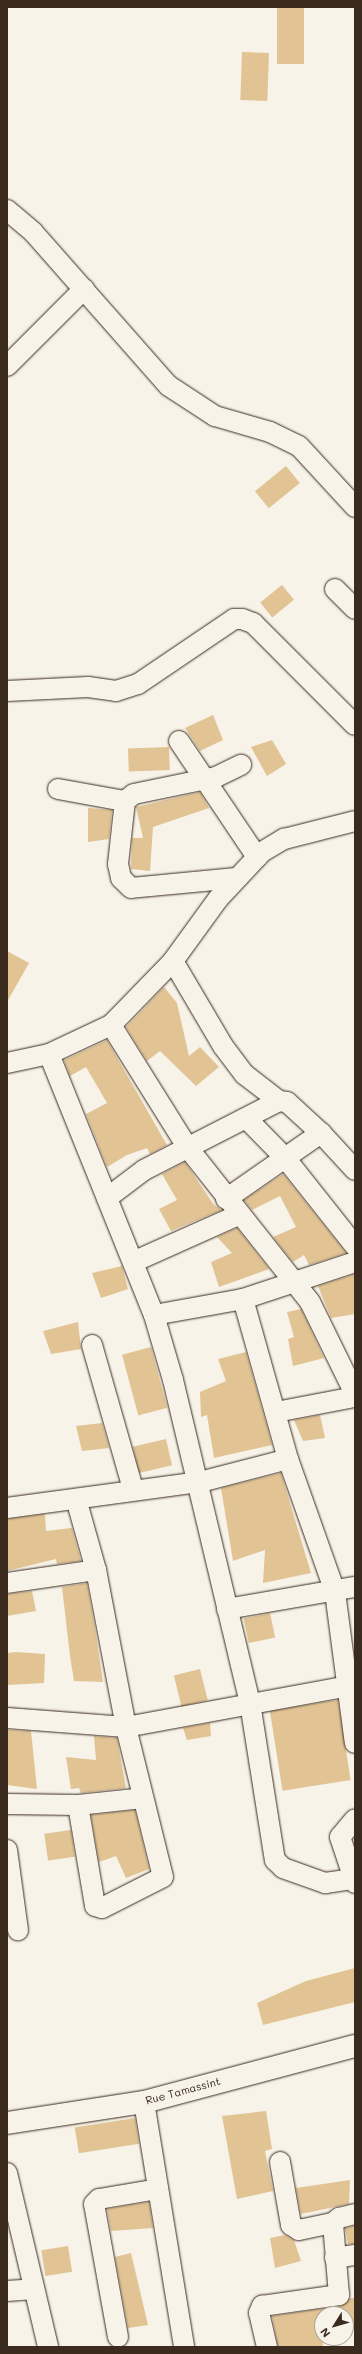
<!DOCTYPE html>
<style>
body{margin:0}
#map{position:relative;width:362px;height:2354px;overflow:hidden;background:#f7f3e8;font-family:Mali,sans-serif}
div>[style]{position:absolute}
.building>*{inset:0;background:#e1c394;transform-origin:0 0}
.roads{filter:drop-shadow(0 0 1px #3b2a1e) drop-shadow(0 0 1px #3b2a1e)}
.minor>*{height:20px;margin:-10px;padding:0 10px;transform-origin:10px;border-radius:10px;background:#f7f3e8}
.secondary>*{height:22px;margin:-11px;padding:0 11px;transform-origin:11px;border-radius:11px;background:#f7f3e8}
span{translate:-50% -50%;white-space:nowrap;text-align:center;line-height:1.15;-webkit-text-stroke:3px #f7f3e8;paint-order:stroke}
.street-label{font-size:11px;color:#3b2a1e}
.frame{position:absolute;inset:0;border:8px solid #3b2a1e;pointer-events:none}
.north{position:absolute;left:314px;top:2306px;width:40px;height:40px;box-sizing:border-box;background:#f7f3e8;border:1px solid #aca397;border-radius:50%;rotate:233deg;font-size:11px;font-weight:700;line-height:16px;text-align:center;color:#3b2a1e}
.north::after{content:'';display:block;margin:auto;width:14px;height:18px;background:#3b2a1e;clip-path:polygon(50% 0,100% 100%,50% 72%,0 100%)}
</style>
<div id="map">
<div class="building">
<div style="left:277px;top:7px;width:27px;height:57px"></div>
<div style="left:242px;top:52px;width:27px;height:48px;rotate:2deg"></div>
<div style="left:286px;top:466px;width:22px;height:40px;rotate:51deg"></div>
<div style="left:282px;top:585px;width:19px;height:28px;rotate:51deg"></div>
<div style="clip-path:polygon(213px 715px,223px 740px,200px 751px,185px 728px)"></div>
<div style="clip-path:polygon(272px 740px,286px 764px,267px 776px,251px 747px)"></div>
<div style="left:169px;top:747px;width:23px;height:41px;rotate:88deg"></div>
<div style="clip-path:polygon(200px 792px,209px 808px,153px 827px,150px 871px,131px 869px,132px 838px,143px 838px,136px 807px)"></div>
<div style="clip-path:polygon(88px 808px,112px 810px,109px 839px,88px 842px)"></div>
<div style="clip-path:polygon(7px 951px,29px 963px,7px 1002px)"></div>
<div style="clip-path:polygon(164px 987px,177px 1003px,189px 1056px,200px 1047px,219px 1067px,196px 1086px,160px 1051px,147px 1061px,126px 1027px)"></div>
<div style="clip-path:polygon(107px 1040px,167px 1145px,150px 1154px,147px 1148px,127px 1155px,107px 1167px,86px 1114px,107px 1103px,86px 1067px,70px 1076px,64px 1060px)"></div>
<div style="clip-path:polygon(185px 1162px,214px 1205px,222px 1210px,171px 1231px,159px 1209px,177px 1200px,162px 1174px)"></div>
<div style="clip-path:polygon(283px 1174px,346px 1253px,309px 1265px,304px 1255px,293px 1262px,273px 1237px,296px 1227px,280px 1196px,252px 1210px,244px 1200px)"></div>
<div style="clip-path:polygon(237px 1228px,269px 1269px,219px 1287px,211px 1262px,232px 1253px,217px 1237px)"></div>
<div style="clip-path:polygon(122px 1266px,128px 1289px,101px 1298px,92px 1273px)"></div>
<div style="clip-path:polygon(355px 1274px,355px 1314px,331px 1318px,318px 1286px)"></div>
<div style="clip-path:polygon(301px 1309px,324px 1358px,293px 1366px,288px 1339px,294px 1337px,287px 1312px)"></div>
<div style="clip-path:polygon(78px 1322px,81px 1349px,51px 1354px,43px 1331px)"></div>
<div style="left:151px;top:1347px;width:63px;height:30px;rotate:75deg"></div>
<div style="clip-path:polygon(246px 1352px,272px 1445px,214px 1458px,207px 1415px,201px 1417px,200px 1392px,226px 1381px,218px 1359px)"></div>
<div style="clip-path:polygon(320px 1415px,325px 1438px,303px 1441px,294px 1420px)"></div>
<div style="clip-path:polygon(102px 1423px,109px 1448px,82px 1451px,76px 1426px)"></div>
<div style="left:166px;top:1439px;width:27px;height:34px;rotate:77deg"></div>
<div style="clip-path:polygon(281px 1473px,311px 1573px,263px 1583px,265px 1550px,233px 1561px,221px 1488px)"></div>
<div style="clip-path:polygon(45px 1514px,46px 1531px,72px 1528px,81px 1561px,57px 1564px,56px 1559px,7px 1571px,7px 1519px)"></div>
<div style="clip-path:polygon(87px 1583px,96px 1634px,103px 1682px,74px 1681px,70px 1656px,62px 1587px)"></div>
<div style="clip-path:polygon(32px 1591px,36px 1611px,7px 1616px,7px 1594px)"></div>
<div style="left:270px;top:1613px;width:25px;height:27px;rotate:78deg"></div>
<div style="clip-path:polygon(16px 1652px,45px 1654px,44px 1683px,7px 1685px,7px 1653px)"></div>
<div style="left:200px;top:1669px;width:32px;height:27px;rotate:76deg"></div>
<div style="left:338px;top:1700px;width:81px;height:69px;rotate:81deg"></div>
<div style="clip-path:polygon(210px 1723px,211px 1736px,187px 1740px,183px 1728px)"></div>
<div style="clip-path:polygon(7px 1730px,31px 1731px,37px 1789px,7px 1785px)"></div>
<div style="clip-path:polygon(94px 1736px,117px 1738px,126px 1788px,81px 1793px,79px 1788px,71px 1789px,66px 1757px,96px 1760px)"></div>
<div style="clip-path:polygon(135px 1810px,149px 1869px,126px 1878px,116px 1856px,99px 1862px,91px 1815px)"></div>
<div style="left:71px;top:1830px;width:27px;height:27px;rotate:82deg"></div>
<div style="clip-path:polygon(355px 1968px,355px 2002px,263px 2025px,257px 2003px,306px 1981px)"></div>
<div style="clip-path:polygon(266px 2111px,272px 2149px,265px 2151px,273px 2191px,237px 2199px,222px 2116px)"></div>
<div style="left:135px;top:2118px;width:26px;height:61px;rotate:81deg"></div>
<div style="clip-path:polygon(350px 2180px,349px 2204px,301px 2214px,296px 2188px)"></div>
<div style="clip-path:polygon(149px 2202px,153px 2228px,111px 2231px,107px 2209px)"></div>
<div style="clip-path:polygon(355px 2226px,355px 2244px,348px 2244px,345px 2228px)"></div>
<div style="clip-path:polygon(285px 2235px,294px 2240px,301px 2261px,275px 2268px,270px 2238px)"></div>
<div style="left:68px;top:2246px;width:26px;height:27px;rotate:81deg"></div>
<div style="clip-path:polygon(131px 2253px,148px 2325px,128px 2328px,115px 2257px)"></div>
<div style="clip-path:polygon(350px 2298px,355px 2298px,355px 2322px,346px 2324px,346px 2314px,322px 2314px,323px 2347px,278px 2347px,272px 2316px,341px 2306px)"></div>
</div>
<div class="roads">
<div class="minor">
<div style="left:7px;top:210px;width:34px;rotate:40deg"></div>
<div style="left:33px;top:232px;width:205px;rotate:48.6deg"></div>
<div style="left:169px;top:386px;width:55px;rotate:33.1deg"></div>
<div style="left:215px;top:416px;width:57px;rotate:16.2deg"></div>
<div style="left:270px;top:432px;width:32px;rotate:26deg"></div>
<div style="left:299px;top:446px;width:83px;rotate:47.4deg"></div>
<div style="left:7px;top:366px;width:109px;rotate:-45deg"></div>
<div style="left:335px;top:589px;width:28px;rotate:45deg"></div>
<div style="left:7px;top:691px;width:81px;rotate:-2.8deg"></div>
<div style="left:88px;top:687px;width:28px;rotate:8deg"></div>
<div style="left:116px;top:691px;width:23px;rotate:-18deg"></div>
<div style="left:138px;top:684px;width:116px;rotate:-34.1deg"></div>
<div style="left:234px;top:619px;width:8px"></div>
<div style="left:242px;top:619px;width:12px;rotate:20deg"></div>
<div style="left:253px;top:623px;width:144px;rotate:45deg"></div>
<div style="left:179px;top:741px;width:140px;rotate:56.1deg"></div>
<div style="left:58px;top:789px;width:68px;rotate:10.2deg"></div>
<div style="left:236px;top:878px;width:105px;rotate:174.6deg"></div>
<div style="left:131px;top:888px;width:14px;rotate:-135deg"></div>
<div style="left:121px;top:878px;width:14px;rotate:-102deg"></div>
<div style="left:118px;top:864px;width:63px;rotate:-83.7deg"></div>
<div style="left:125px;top:801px;width:11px;rotate:-38deg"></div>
<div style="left:134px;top:794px;width:84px;rotate:-11.7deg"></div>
<div style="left:216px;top:777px;width:28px;rotate:-26deg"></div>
<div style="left:173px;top:961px;width:99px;rotate:59.5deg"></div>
<div style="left:223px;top:1046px;width:35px;rotate:53deg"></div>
<div style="left:244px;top:1074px;width:44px;rotate:37.6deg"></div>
<div style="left:111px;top:1025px;width:145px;rotate:58deg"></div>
<div style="left:188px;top:1148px;width:196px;rotate:51.6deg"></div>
<div style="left:310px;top:1302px;width:102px;rotate:63.9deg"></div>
<div style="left:49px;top:1054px;width:281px;rotate:68.1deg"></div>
<div style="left:154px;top:1315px;width:68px;rotate:73.7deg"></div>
<div style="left:173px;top:1380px;width:332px;rotate:76.6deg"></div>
<div style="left:250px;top:1703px;width:159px;rotate:81deg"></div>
<div style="left:275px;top:1860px;width:11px;rotate:45deg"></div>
<div style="left:283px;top:1868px;width:45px;rotate:19.7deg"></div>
<div style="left:325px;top:1883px;width:29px;rotate:-8deg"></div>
<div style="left:354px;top:1879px;width:4px;rotate:76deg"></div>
<div style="left:7px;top:1063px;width:43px;rotate:-12.1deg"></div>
<div style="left:49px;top:1054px;width:68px;rotate:-25.1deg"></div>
<div style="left:111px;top:1025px;width:89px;rotate:-45.9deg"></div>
<div style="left:173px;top:961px;width:77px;rotate:-54deg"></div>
<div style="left:218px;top:899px;width:64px;rotate:-46.9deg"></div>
<div style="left:262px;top:852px;width:26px;rotate:-31deg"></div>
<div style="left:284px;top:839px;width:73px;rotate:-14.2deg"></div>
<div style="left:247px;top:1119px;width:56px;rotate:45.7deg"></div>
<div style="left:286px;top:1159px;width:111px;rotate:51.6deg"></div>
<div style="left:107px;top:1198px;width:46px;rotate:-37.1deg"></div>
<div style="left:144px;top:1170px;width:152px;rotate:-27.1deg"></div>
<div style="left:279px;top:1101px;width:8px;rotate:7deg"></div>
<div style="left:287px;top:1102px;width:46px;rotate:42.4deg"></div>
<div style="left:321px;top:1133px;width:50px;rotate:47.4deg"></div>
<div style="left:226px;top:1199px;width:116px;rotate:-34.8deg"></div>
<div style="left:133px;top:1262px;width:115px;rotate:-24.1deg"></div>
<div style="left:243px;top:1299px;width:166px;rotate:74.3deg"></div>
<div style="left:288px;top:1459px;width:141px;rotate:70.5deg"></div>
<div style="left:335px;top:1592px;width:152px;rotate:82.5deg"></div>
<div style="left:154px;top:1315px;width:90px;rotate:-10.2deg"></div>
<div style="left:243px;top:1299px;width:118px;rotate:-18.3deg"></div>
<div style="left:92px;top:1345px;width:150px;rotate:74.1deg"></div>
<div style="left:276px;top:1412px;width:80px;rotate:-10.8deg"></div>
<div style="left:7px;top:1508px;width:195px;rotate:-7.7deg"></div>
<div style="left:200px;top:1482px;width:91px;rotate:-14.6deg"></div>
<div style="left:7px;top:1583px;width:90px;rotate:-8.3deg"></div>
<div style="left:227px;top:1609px;width:130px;rotate:-9.8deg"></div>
<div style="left:7px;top:1718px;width:119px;rotate:4.3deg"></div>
<div style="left:126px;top:1727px;width:233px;rotate:-10.4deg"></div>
<div style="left:7px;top:1804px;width:71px;rotate:0.8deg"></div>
<div style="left:78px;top:1805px;width:102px;rotate:80.4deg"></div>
<div style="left:95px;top:1906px;width:7px;rotate:16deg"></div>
<div style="left:102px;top:1908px;width:68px;rotate:-26.9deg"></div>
<div style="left:163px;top:1877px;width:154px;rotate:-103.9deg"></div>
<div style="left:126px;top:1727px;width:160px;rotate:-100.8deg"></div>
<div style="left:96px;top:1570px;width:74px;rotate:-105.7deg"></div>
<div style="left:78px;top:1805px;width:65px;rotate:-6.1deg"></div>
<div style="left:7px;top:1850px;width:81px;rotate:82.2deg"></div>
<div style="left:354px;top:1879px;width:44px;rotate:-108.4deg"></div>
<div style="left:340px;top:1837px;width:23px;rotate:-50deg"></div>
<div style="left:144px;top:2102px;width:248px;rotate:80.7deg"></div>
<div style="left:280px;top:2162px;width:64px;rotate:80.1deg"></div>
<div style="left:291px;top:2225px;width:9px;rotate:32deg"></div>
<div style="left:299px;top:2230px;width:35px;rotate:-12deg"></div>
<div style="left:7px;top:2173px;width:179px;rotate:76.7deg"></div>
<div style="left:335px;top:2258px;width:20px;rotate:-9deg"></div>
<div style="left:7px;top:2291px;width:27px;rotate:-4deg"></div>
<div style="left:118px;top:2337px;width:135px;rotate:-100.2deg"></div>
<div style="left:94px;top:2204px;width:7px;rotate:-45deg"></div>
<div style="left:99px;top:2199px;width:60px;rotate:-9.6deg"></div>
<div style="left:267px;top:2347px;width:35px;rotate:-103deg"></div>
<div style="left:259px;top:2313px;width:8px;rotate:-67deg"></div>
<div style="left:262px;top:2306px;width:78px;rotate:-8.1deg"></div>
<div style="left:339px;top:2295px;width:72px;rotate:-94.8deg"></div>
<div style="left:333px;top:2223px;width:8px;rotate:-40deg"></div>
<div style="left:339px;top:2218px;width:16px;rotate:-14deg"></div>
</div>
<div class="secondary">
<div style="left:7px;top:2123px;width:139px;rotate:-8.7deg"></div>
<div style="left:144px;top:2102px;width:218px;rotate:-14.9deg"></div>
</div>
</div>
<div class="street-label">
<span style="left:183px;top:2091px;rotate:-15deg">Rue Tamassint</span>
</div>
<div class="frame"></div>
<div class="north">N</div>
</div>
